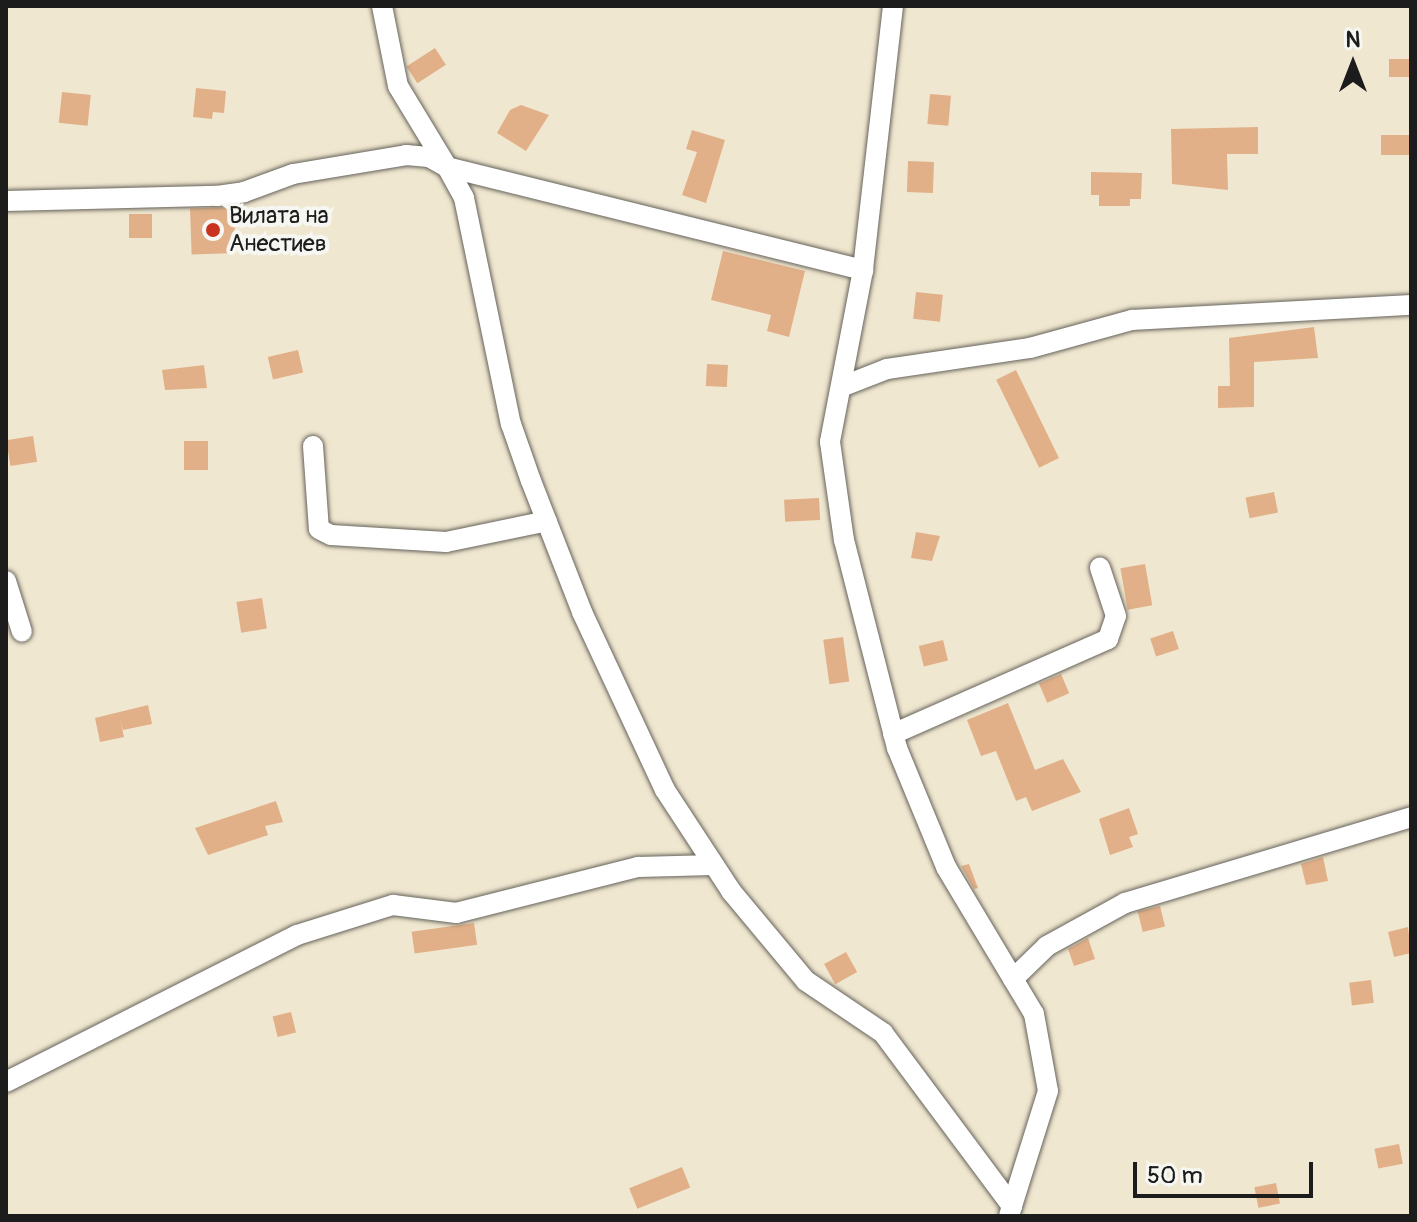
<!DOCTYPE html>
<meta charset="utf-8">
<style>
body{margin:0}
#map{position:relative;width:1417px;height:1222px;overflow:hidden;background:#f0e7d0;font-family:Pangolin,sans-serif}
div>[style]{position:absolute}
.building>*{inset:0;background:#e2b088;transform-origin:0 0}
.roads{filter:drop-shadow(0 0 2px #66635b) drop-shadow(0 0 2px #66635b)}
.street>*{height:20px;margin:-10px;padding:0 10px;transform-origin:10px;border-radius:10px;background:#fff}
.dots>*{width:22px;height:22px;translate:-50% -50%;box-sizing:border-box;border:4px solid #f6f6f2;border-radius:50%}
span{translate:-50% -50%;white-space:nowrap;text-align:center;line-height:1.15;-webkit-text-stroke:8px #f6f6f2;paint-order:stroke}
.poi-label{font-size:24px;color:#1c1c1c}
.left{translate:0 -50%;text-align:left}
.frame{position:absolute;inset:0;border:8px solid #1c1c1c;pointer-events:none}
.north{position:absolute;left:1313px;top:24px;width:80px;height:80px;-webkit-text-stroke:6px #f6f6f2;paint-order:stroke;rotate:0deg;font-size:22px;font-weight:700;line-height:32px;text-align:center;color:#1c1c1c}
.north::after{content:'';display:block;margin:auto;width:28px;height:36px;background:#1c1c1c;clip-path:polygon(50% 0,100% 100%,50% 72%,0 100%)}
.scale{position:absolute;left:1133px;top:1162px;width:180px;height:36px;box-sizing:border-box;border:4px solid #1c1c1c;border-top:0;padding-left:10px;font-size:24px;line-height:28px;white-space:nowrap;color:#1c1c1c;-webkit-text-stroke:6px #f6f6f2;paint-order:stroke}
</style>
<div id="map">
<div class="building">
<div style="left:435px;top:48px;width:20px;height:34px;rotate:57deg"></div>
<div style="left:1411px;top:59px;width:18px;height:22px;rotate:90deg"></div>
<div style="clip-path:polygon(196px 88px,226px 91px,224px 113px,213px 112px,212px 119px,193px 117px)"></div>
<div style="left:62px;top:92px;width:29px;height:31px;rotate:6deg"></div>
<div style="left:930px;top:94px;width:21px;height:30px;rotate:5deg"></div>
<div style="clip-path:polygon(521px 105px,549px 115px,526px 151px,497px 133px,510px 110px)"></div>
<div style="clip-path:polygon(1258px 127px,1258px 154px,1227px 154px,1228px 190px,1172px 184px,1171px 129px)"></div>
<div style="clip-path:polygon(692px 130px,725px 140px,706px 203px,682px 195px,697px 152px,686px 149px)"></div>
<div style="left:1411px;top:135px;width:20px;height:30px;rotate:90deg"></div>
<div style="left:908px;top:161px;width:26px;height:31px;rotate:2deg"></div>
<div style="clip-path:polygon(1091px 172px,1142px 173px,1141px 199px,1130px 199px,1130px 206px,1099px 206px,1099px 195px,1091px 195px)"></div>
<div style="left:234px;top:207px;width:46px;height:44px;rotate:88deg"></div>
<div style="left:129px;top:214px;width:23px;height:24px"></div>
<div style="clip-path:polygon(723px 251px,805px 271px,789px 337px,767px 331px,771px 315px,711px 300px)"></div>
<div style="left:916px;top:292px;width:27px;height:27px;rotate:6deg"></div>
<div style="clip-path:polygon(1314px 327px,1318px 358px,1254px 362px,1254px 407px,1218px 408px,1218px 386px,1230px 386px,1229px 338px)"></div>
<div style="left:298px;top:350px;width:23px;height:31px;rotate:77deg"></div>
<div style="left:707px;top:364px;width:21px;height:22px;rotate:3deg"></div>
<div style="clip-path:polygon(204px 365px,207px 388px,165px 390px,162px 370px)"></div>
<div style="left:1016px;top:370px;width:98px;height:22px;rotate:64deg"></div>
<div style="left:33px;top:436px;width:26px;height:27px;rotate:81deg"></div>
<div style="left:208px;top:441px;width:29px;height:24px;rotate:90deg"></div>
<div style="left:1274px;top:492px;width:21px;height:29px;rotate:79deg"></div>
<div style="left:819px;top:498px;width:22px;height:35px;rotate:87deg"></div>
<div style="clip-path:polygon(916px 532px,940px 536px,932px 561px,911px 558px)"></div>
<div style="left:1145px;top:564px;width:42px;height:25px;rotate:80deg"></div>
<div style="left:262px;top:598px;width:31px;height:26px;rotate:81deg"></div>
<div style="left:1173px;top:631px;width:19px;height:24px;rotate:72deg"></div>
<div style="left:843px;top:637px;width:45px;height:20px;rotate:82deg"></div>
<div style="left:943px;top:640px;width:21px;height:25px;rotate:76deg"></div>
<div style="left:1061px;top:674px;width:21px;height:24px;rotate:67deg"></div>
<div style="clip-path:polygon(1008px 703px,1035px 770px,1063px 759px,1081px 792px,1032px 811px,1026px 797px,1016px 801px,996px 751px,981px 756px,967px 720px)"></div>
<div style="clip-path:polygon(148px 705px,152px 724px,123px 730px,120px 718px,124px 737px,100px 742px,95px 718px)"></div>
<div style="clip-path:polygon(276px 801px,283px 822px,265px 826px,268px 835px,208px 855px,195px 828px)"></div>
<div style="clip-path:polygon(1129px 808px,1138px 834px,1129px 837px,1133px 847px,1110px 855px,1099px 819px)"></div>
<div style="clip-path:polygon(1323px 857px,1328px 881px,1306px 885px,1301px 864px)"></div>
<div style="clip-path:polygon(969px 864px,978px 888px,974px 889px,961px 866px)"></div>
<div style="left:1160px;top:906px;width:21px;height:23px;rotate:76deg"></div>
<div style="left:474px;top:923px;width:22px;height:63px;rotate:82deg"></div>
<div style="clip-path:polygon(1408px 927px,1411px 953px,1394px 957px,1388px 932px)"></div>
<div style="clip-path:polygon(1088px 938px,1095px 959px,1074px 966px,1068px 949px)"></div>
<div style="left:846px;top:952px;width:23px;height:25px;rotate:61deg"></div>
<div style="left:1371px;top:980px;width:23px;height:22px;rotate:83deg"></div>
<div style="left:291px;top:1012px;width:21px;height:19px;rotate:76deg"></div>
<div style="left:1399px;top:1144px;width:20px;height:25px;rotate:79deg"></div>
<div style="left:682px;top:1167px;width:22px;height:57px;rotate:68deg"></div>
<div style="left:1276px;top:1183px;width:21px;height:22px;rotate:79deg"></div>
</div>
<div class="roads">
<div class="street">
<div style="left:382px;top:6px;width:82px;rotate:78.7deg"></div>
<div style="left:398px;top:86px;width:95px;rotate:58.8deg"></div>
<div style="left:447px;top:167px;width:429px;rotate:13.9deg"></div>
<div style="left:893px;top:6px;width:266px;rotate:96.5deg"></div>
<div style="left:863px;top:270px;width:175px;rotate:100.9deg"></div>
<div style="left:830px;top:442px;width:99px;rotate:81.9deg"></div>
<div style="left:844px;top:540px;width:215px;rotate:75.7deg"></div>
<div style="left:897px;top:748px;width:129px;rotate:67.6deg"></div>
<div style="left:946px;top:867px;width:171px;rotate:59.1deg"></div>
<div style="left:1034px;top:1014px;width:78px;rotate:79.7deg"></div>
<div style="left:1048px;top:1091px;width:121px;rotate:107.4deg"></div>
<div style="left:6px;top:201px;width:211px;rotate:-1.4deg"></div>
<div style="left:217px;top:196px;width:27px;rotate:-8deg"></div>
<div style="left:244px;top:192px;width:52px;rotate:-20.2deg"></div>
<div style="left:293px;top:174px;width:115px;rotate:-9.5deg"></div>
<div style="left:406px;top:155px;width:23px;rotate:5deg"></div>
<div style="left:429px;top:157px;width:21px;rotate:29deg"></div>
<div style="left:447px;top:167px;width:35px;rotate:61deg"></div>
<div style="left:464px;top:198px;width:231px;rotate:78.3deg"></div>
<div style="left:511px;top:424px;width:60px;rotate:70.7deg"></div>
<div style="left:531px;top:481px;width:141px;rotate:68.7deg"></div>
<div style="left:582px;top:612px;width:196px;rotate:65deg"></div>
<div style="left:665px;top:790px;width:121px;rotate:56.8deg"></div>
<div style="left:731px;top:891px;width:117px;rotate:50.2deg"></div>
<div style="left:806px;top:981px;width:93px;rotate:34deg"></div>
<div style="left:883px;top:1033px;width:216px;rotate:53.3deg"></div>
<div style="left:1012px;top:1206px;width:10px;rotate:107deg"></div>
<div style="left:841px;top:387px;width:49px;rotate:-21.4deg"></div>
<div style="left:887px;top:369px;width:145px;rotate:-8.4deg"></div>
<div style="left:1030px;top:348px;width:106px;rotate:-15.4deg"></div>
<div style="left:1132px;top:320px;width:279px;rotate:-3.1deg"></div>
<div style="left:313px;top:446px;width:83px;rotate:85.9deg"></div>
<div style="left:319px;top:529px;width:13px;rotate:27deg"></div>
<div style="left:331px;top:535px;width:115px;rotate:3.5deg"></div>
<div style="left:446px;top:542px;width:103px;rotate:-11.7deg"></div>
<div style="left:6px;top:581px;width:53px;rotate:72.6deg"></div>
<div style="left:893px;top:734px;width:235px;rotate:-23.8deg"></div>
<div style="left:1108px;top:639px;width:24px;rotate:-71deg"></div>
<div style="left:1116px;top:616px;width:51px;rotate:-108.4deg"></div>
<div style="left:1013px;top:979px;width:47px;rotate:-44.1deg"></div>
<div style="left:1047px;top:946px;width:89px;rotate:-28.9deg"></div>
<div style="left:1125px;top:903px;width:299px;rotate:-16.7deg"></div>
<div style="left:6px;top:1082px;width:326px;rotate:-26.8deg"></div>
<div style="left:297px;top:935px;width:101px;rotate:-17.4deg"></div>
<div style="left:393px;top:905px;width:64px;rotate:7.2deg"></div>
<div style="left:456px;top:913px;width:188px;rotate:-14.2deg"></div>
<div style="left:638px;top:867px;width:76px;rotate:-1.5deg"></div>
</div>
</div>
<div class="dots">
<div style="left:213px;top:230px;background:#c8321e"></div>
</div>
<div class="poi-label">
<span class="left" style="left:229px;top:230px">Вилата на<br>Анестиев</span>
</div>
<div class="frame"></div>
<div class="north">N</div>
<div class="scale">50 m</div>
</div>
